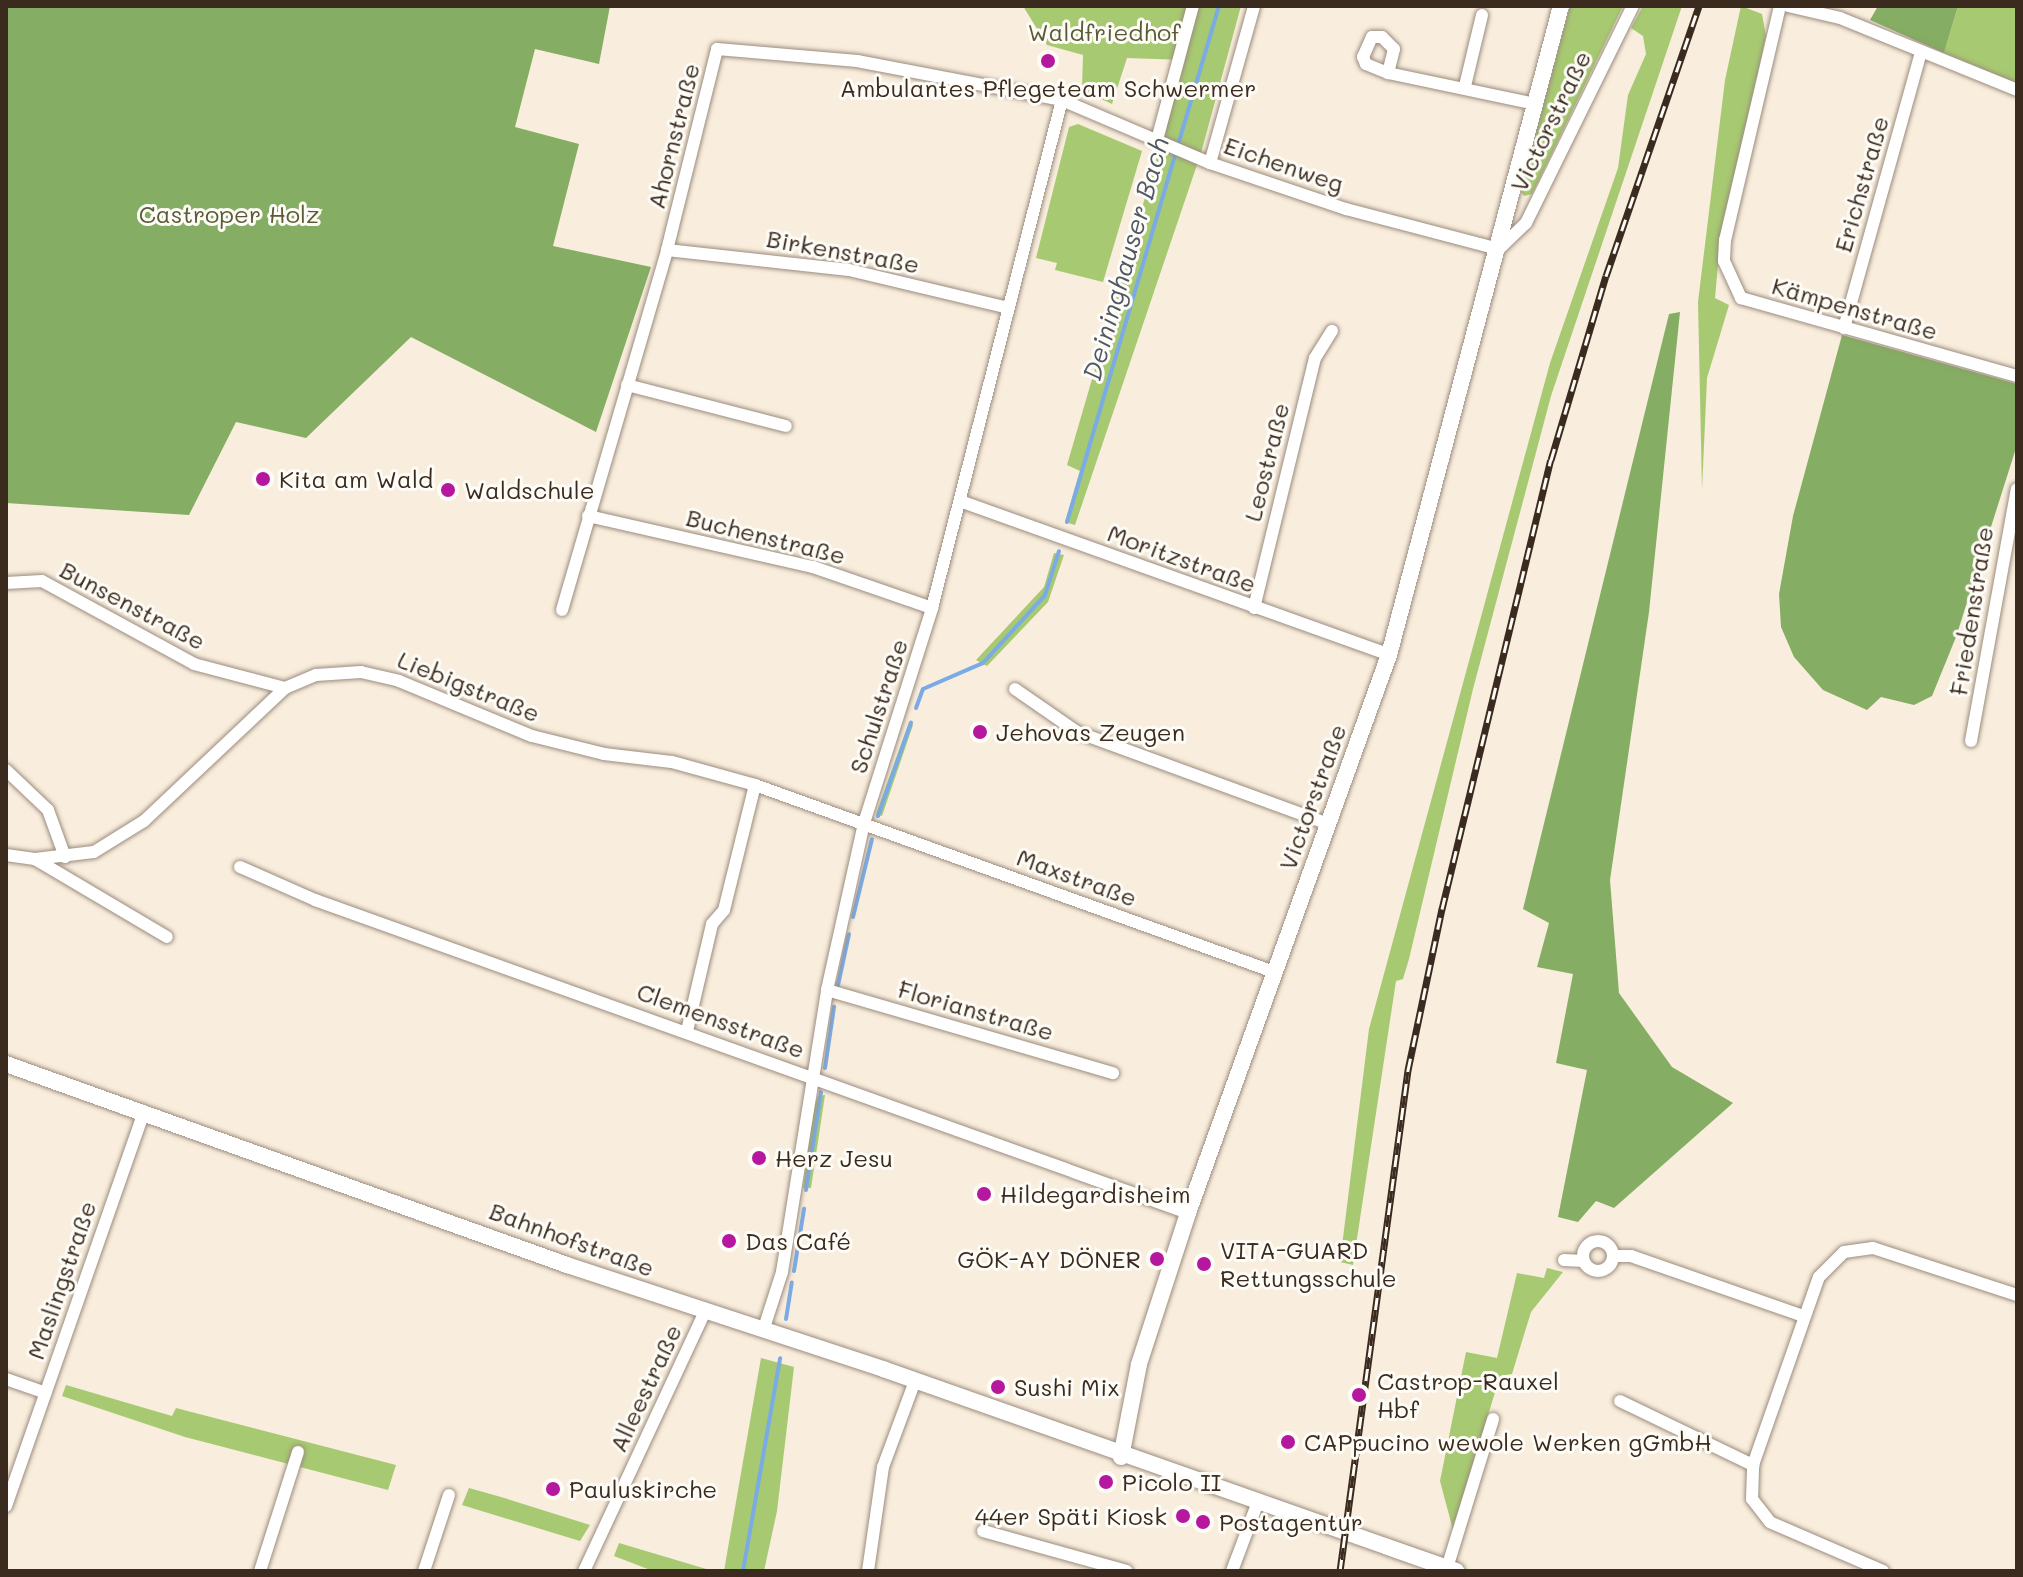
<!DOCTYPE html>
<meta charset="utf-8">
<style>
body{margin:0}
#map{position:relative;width:2023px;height:1577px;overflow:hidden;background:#f9eddd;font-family:Mali,sans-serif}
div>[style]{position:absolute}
.green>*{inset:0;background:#a7c971}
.forest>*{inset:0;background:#85ad63}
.stream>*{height:4px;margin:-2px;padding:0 2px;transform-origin:2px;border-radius:2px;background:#7aabe5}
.roads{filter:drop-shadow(0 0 2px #9a8c7e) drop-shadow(0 0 2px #9a8c7e)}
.street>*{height:12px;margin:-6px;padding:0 6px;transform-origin:6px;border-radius:6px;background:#fff}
.street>.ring{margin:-6px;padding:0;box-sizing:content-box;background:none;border:12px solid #fff;border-radius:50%}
.secondary>*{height:16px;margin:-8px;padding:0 8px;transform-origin:8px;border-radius:8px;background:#fff}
.rail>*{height:7px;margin-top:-3.5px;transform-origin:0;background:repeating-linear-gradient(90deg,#fdfcf7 0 12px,#3b2a1e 0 24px);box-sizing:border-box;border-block:2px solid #3b2a1e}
.dots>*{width:22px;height:22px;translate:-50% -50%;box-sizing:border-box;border:4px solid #fdfcf7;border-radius:50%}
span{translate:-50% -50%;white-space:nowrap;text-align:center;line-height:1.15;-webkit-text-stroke:6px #fdfcf7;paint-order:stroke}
.park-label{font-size:24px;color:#5b5a37}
.poi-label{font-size:24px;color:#3b2a1e}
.left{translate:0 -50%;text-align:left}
.right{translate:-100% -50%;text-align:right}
.street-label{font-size:24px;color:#3b2a1e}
.water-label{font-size:26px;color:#515764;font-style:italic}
.frame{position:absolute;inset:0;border:8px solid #3b2a1e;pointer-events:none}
</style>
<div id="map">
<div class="green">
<div style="clip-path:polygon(1023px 6px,1241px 6px,1201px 153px,1075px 525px,1065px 522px,1080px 471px,1067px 465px,1185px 60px,1127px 58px,1112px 104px,1082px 90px,1083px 55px,1047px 45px)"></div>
<div style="clip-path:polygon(1570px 6px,1623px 6px,1532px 194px,1524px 196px,1520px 190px)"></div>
<div style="clip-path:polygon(1643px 6px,1682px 6px,1551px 396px,1473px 689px,1409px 959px,1403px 979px,1396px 981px,1353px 1265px,1340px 1262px,1369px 1029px,1550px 363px,1618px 168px,1628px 95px,1646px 54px,1643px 36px,1631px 28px)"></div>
<div style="clip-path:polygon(1741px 6px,1762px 14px,1766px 36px,1720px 243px,1715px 298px,1729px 305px,1707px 378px,1702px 490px,1698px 302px,1725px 80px)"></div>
<div style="clip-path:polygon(1958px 6px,2017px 6px,2017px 83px,1944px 53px)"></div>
<div style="clip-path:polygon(1078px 124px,1142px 151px,1103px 282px,1055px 270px,1057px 263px,1036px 258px,1069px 127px)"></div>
<div style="clip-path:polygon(1054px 553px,1064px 555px,1048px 602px,987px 666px,976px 660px,1044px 587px)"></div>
<div style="clip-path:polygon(909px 722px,913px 725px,882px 816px,876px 814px)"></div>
<div style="clip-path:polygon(825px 1095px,811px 1188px,803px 1188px,814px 1107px,818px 1096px)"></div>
<div style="clip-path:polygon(1547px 1268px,1563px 1272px,1531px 1312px,1512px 1374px,1500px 1376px,1453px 1530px,1440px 1481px,1466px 1352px,1497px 1358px,1517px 1273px,1544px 1278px)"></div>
<div style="clip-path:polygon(761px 1358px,794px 1367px,777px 1511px,764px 1571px,724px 1571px)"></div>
<div style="clip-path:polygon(66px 1385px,172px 1416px,176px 1408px,396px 1465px,388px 1490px,185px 1437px,62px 1396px)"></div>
<div style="clip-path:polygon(469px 1488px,501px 1497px,590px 1525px,580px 1541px,462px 1505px)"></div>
<div style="clip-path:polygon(619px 1543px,713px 1571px,653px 1571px,614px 1556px)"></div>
</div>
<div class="forest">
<div style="clip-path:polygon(6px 6px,610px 6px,599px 64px,535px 49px,515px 127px,579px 144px,553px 246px,651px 267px,596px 432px,411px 337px,306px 438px,236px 422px,189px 515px,6px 503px)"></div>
<div style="clip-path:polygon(1878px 6px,1958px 6px,1944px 53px,1870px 20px)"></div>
<div style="clip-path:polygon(1680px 312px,1649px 612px,1610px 880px,1619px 993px,1672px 1067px,1733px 1103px,1614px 1208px,1596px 1201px,1578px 1222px,1558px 1217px,1587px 1070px,1556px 1063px,1573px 974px,1537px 967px,1549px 923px,1523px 909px,1669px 314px)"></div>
<div style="clip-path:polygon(1842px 335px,2017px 384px,2017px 445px,1956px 637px,1932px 696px,1914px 705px,1881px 697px,1867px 710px,1823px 690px,1794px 657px,1781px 627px,1779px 594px,1793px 516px)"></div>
</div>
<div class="stream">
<div style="left:1067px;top:522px;width:538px;rotate:-73.59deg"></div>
<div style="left:916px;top:708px;width:20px;rotate:-70deg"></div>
<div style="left:923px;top:689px;width:65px;rotate:-23.4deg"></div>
<div style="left:983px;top:663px;width:92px;rotate:-47.6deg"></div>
<div style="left:1045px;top:595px;width:46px;rotate:-72.3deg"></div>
<div style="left:878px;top:816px;width:99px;rotate:-70.5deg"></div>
<div style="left:853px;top:917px;width:80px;rotate:-76.3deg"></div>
<div style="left:838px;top:985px;width:52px;rotate:-77.8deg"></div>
<div style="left:825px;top:1068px;width:62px;rotate:-81.6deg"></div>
<div style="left:806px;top:1190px;width:99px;rotate:-81.3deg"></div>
<div style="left:794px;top:1271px;width:63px;rotate:-80.8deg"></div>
<div style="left:786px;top:1319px;width:37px;rotate:-81deg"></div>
<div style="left:743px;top:1571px;width:216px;rotate:-80.1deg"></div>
</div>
<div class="roads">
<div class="street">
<div style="left:1780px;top:6px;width:240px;rotate:103.2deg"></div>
<div style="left:1725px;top:240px;width:21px;rotate:93deg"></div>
<div style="left:1724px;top:261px;width:41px;rotate:65.3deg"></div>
<div style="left:1741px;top:298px;width:287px;rotate:15.8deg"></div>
<div style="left:1788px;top:6px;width:53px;rotate:13deg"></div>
<div style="left:1840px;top:18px;width:191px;rotate:22.1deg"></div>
<div style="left:1388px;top:73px;width:24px;rotate:-158deg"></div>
<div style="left:1366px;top:64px;width:8px;rotate:-113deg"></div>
<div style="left:1363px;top:57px;width:22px;rotate:-66deg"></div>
<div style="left:1372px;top:37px;width:10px"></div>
<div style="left:1382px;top:37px;width:17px;rotate:45deg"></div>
<div style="left:1394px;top:49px;width:25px;rotate:104deg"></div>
<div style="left:1388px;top:73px;width:150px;rotate:11.9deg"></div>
<div style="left:1465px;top:86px;width:73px;rotate:-76.5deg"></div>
<div style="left:1157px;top:140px;width:139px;rotate:-75deg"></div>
<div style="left:1210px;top:163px;width:163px;rotate:-74.3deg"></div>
<div style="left:667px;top:250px;width:183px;rotate:6.3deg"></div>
<div style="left:849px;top:270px;width:163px;rotate:13.4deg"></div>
<div style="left:1844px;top:328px;width:286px;rotate:-74.4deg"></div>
<div style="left:627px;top:385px;width:164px;rotate:14.5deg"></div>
<div style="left:960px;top:501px;width:456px;rotate:19.7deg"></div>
<div style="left:588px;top:516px;width:231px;rotate:12.8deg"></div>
<div style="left:813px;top:567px;width:126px;rotate:19deg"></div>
<div style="left:6px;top:583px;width:36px;rotate:-3deg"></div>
<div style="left:42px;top:581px;width:173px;rotate:28.6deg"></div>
<div style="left:194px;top:664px;width:94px;rotate:14.8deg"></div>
<div style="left:1254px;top:608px;width:257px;rotate:-76.3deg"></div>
<div style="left:1315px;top:358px;width:32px;rotate:-58deg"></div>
<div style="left:562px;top:610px;width:375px;rotate:-73.7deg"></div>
<div style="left:667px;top:250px;width:207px;rotate:-76deg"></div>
<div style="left:717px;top:49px;width:141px;rotate:4.9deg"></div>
<div style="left:857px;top:61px;width:209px;rotate:10.8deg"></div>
<div style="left:1062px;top:100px;width:161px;rotate:23.1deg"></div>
<div style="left:1210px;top:163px;width:144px;rotate:18.7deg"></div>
<div style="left:1346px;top:209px;width:158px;rotate:14.7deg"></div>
<div style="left:1499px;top:249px;width:37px;rotate:-44deg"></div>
<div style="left:1526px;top:223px;width:242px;rotate:-63.8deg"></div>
<div style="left:1015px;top:689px;width:75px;rotate:34.7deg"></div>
<div style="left:1077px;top:732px;width:268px;rotate:20.1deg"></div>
<div style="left:1971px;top:741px;width:256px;rotate:-79.7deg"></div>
<div style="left:6px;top:770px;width:58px;rotate:43.6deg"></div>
<div style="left:48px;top:810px;width:50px;rotate:70.1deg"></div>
<div style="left:6px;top:855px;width:29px;rotate:8deg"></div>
<div style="left:35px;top:859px;width:59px;rotate:-6.8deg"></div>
<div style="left:94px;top:852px;width:59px;rotate:-31.8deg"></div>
<div style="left:144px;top:821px;width:194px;rotate:-43.3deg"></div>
<div style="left:285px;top:688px;width:34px;rotate:-23deg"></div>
<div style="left:316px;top:675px;width:45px;rotate:-3.8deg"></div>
<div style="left:361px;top:672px;width:39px;rotate:13deg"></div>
<div style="left:399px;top:681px;width:144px;rotate:22.5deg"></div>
<div style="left:532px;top:736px;width:74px;rotate:14deg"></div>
<div style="left:604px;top:754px;width:68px;rotate:6.7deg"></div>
<div style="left:672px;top:762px;width:86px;rotate:15.5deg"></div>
<div style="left:755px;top:785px;width:552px;rotate:19.81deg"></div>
<div style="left:35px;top:859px;width:153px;rotate:30.6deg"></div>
<div style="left:240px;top:867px;width:82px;rotate:23.7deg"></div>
<div style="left:315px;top:900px;width:927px;rotate:19.72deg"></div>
<div style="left:827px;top:990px;width:298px;rotate:16.2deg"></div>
<div style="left:687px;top:1031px;width:110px;rotate:-76.8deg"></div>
<div style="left:712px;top:924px;width:18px;rotate:-49deg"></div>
<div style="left:724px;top:910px;width:129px;rotate:-76.1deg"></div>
<div class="ring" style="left:1583px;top:1241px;width:18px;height:18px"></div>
<div style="left:1613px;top:1256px;width:18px"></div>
<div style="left:1631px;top:1256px;width:182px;rotate:19.2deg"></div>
<div style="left:1564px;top:1260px;width:19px;rotate:3deg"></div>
<div style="left:763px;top:1331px;width:62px;rotate:-72.1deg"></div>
<div style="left:782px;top:1272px;width:286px;rotate:-80.9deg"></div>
<div style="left:827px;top:990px;width:171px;rotate:-77.5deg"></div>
<div style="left:864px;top:823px;width:225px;rotate:-72.4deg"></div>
<div style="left:932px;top:608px;width:524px;rotate:-75.65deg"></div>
<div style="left:6px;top:1379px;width:42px;rotate:19.3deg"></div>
<div style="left:1620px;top:1401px;width:148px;rotate:25.7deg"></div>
<div style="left:6px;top:1506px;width:415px;rotate:-70.7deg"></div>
<div style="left:983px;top:1531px;width:149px;rotate:15.5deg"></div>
<div style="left:1447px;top:1568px;width:156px;rotate:-72.8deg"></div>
<div style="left:260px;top:1571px;width:125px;rotate:-72.3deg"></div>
<div style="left:424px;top:1571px;width:80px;rotate:-71.8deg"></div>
<div style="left:584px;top:1571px;width:287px;rotate:-65deg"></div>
<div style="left:868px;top:1571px;width:105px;rotate:-81.8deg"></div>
<div style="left:883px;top:1467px;width:92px;rotate:-69.6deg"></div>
<div style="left:1232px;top:1571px;width:74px;rotate:-69.4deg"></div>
<div style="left:1883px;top:1571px;width:123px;rotate:-156.6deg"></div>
<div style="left:1770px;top:1522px;width:29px;rotate:-128deg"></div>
<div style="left:1752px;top:1499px;width:34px;rotate:-88deg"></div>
<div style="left:1753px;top:1465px;width:199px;rotate:-70.7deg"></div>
<div style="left:1819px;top:1277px;width:35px;rotate:-45deg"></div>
<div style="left:1844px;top:1252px;width:29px;rotate:-8deg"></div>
<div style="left:1873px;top:1248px;width:151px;rotate:18.1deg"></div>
</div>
<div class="secondary">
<div style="left:6px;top:1064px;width:596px;rotate:19.71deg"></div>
<div style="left:567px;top:1265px;width:333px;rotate:18.2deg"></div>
<div style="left:883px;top:1369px;width:608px;rotate:19.42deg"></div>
<div style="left:1121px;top:1457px;width:95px;rotate:-79deg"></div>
<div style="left:1139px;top:1364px;width:159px;rotate:-72deg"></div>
<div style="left:1188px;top:1213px;width:593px;rotate:-70.19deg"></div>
<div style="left:1389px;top:655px;width:671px;rotate:-75.16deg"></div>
</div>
</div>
<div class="rail">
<div style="left:1340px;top:1571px;width:506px;rotate:-82.27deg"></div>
<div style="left:1408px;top:1070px;width:165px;rotate:-78.1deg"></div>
<div style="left:1442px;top:909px;width:462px;rotate:-76.4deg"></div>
<div style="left:1551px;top:460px;width:192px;rotate:-73.4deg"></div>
<div style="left:1606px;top:276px;width:286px;rotate:-71deg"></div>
</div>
<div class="dots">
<div style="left:1048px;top:61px;background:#b5179e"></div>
<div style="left:263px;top:479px;background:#b5179e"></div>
<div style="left:448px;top:490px;background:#b5179e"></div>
<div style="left:980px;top:732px;background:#b5179e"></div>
<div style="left:759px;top:1158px;background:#b5179e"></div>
<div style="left:984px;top:1194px;background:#b5179e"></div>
<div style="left:729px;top:1241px;background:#b5179e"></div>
<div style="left:1157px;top:1259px;background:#b5179e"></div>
<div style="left:1204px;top:1264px;background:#b5179e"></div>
<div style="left:998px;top:1387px;background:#b5179e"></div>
<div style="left:1359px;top:1395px;background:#b5179e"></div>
<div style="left:1288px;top:1442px;background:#b5179e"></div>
<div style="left:1106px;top:1482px;background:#b5179e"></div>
<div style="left:553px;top:1489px;background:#b5179e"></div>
<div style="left:1183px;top:1516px;background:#b5179e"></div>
<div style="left:1203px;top:1522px;background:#b5179e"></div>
</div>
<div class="park-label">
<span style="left:1104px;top:32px">Waldfriedhof</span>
<span style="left:229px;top:214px">Castroper Holz</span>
</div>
<div class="poi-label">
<span style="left:1048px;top:88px">Ambulantes Pflegeteam Schwermer</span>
<span class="left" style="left:279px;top:479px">Kita am Wald</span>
<span class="left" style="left:464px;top:490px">Waldschule</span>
<span class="left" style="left:996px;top:732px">Jehovas Zeugen</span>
<span class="left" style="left:775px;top:1158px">Herz Jesu</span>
<span class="left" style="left:1000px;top:1194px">Hildegardisheim</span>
<span class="left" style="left:745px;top:1241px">Das Café</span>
<span class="left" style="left:1220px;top:1264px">VITA-GUARD<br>Rettungsschule</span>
<span class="right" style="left:1141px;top:1259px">GÖK-AY DÖNER</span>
<span class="left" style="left:1377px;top:1395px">Castrop-Rauxel<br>Hbf</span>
<span class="left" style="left:1014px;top:1387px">Sushi Mix</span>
<span class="left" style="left:1304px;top:1442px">CAPpucino wewole Werken gGmbH</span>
<span class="left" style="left:1122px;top:1482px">Picolo II</span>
<span class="left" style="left:569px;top:1489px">Pauluskirche</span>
<span class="right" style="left:1167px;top:1516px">44er Späti Kiosk</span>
<span class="left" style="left:1219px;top:1522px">Postagentur</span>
</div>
<div class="street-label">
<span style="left:1550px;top:121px;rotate:-64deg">Victorstraße</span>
<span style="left:673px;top:136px;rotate:-76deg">Ahornstraße</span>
<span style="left:1284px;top:164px;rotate:19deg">Eichenweg</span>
<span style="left:1861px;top:184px;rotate:-74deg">Erichstraße</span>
<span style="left:843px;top:251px;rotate:10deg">Birkenstraße</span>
<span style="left:1855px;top:308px;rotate:16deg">Kämpenstraße</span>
<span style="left:1266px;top:462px;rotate:-76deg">Leostraße</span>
<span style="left:766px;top:536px;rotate:14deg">Buchenstraße</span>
<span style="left:1182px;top:558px;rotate:20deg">Moritzstraße</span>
<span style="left:133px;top:605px;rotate:28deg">Bunsenstraße</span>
<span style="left:1971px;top:611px;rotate:-81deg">Friedenstraße</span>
<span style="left:469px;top:686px;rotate:22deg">Liebigstraße</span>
<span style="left:878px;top:706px;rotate:-72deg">Schulstraße</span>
<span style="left:1312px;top:797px;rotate:-70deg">Victorstraße</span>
<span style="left:1077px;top:877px;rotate:20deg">Maxstraße</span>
<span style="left:976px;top:1010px;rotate:16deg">Florianstraße</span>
<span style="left:721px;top:1020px;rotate:20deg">Clemensstraße</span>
<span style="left:572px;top:1239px;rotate:20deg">Bahnhofstraße</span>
<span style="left:61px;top:1280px;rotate:-71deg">Maslingstraße</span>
<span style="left:645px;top:1388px;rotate:-65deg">Alleestraße</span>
</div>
<div class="water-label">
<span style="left:1126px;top:259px;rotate:-74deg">Deininghauser Bach</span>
</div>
<div class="frame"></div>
</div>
